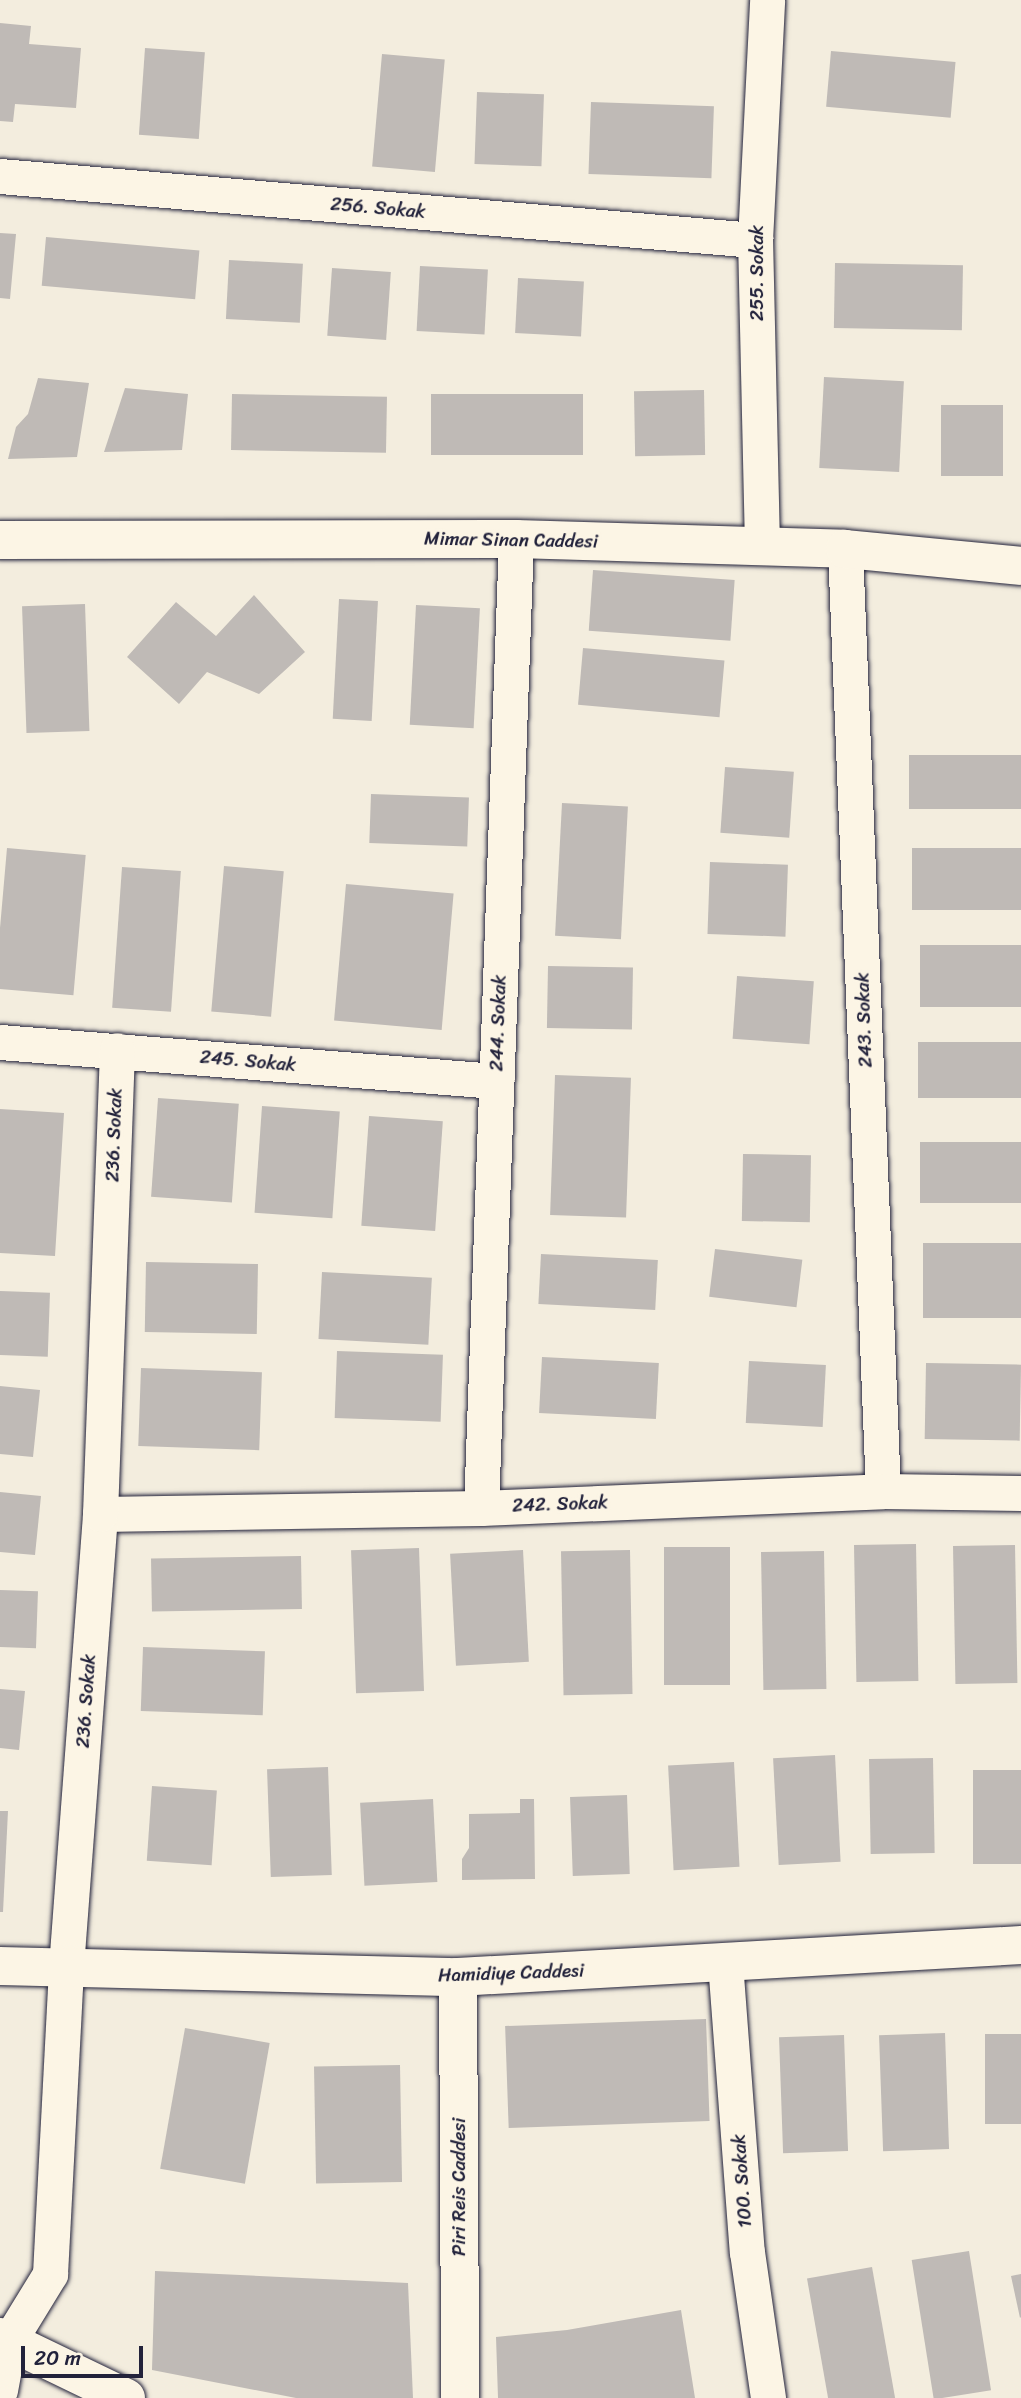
<!DOCTYPE html>
<style>
body{margin:0}
#map{position:relative;width:1021px;height:2398px;overflow:hidden;background:#f3edde;font-family:Sriracha,sans-serif}
div>[style]{position:absolute}
.building>*{inset:0;background:#bfbab6;transform-origin:0 0}
.roads{filter:drop-shadow(0 0 2px #22223b) drop-shadow(0 0 2px #22223b)}
.street>*{height:35px;margin:-17.5px;padding:0 17.5px;transform-origin:17.5px;border-radius:17.5px;background:#fcf5e5}
.secondary>*{height:38px;margin:-19px;padding:0 19px;transform-origin:19px;border-radius:19px;background:#fcf5e5}
span{translate:-50% -50%;white-space:nowrap;text-align:center;line-height:1.15;-webkit-text-stroke:6px #fcf5e5;paint-order:stroke}
.street-label{font-size:19px;color:#22223b}
.scale{position:absolute;left:21px;top:2346px;width:122px;height:32px;box-sizing:border-box;border:4px solid #22223b;border-top:0;padding-left:9px;font-size:21px;line-height:24px;white-space:nowrap;color:#22223b;-webkit-text-stroke:5px #fcf5e5;paint-order:stroke}
</style>
<div id="map">
<div class="building">
<div style="clip-path:polygon(0 23px,31px 26px,29px 44px,81px 48px,76px 108px,15px 104px,13px 122px,0 121px)"></div>
<div style="left:145px;top:48px;width:60px;height:87px;rotate:4deg"></div>
<div style="left:831px;top:51px;width:125px;height:56px;rotate:5deg"></div>
<div style="left:382px;top:54px;width:63px;height:113px;rotate:5deg"></div>
<div style="left:477px;top:92px;width:67px;height:72px;rotate:2deg"></div>
<div style="left:591px;top:102px;width:123px;height:72px;rotate:2deg"></div>
<div style="clip-path:polygon(0 233px,16px 234px,10px 299px,0 298px)"></div>
<div style="left:46px;top:237px;width:154px;height:49px;rotate:5deg"></div>
<div style="left:229px;top:260px;width:74px;height:59px;rotate:3deg"></div>
<div style="left:835px;top:263px;width:128px;height:65px;rotate:1deg"></div>
<div style="left:420px;top:266px;width:68px;height:65px;rotate:3deg"></div>
<div style="left:332px;top:268px;width:59px;height:68px;rotate:4deg"></div>
<div style="left:518px;top:278px;width:66px;height:55px;rotate:3deg"></div>
<div style="left:824px;top:377px;width:80px;height:91px;rotate:3deg"></div>
<div style="clip-path:polygon(38px 378px,89px 383px,77px 457px,8px 459px,16px 427px,28px 414px)"></div>
<div style="clip-path:polygon(125px 388px,188px 394px,182px 450px,104px 452px)"></div>
<div style="left:704px;top:390px;width:65px;height:70px;rotate:89deg"></div>
<div style="left:232px;top:394px;width:155px;height:56px;rotate:1deg"></div>
<div style="left:583px;top:394px;width:61px;height:152px;rotate:90deg"></div>
<div style="left:941px;top:405px;width:62px;height:71px"></div>
<div style="left:593px;top:570px;width:142px;height:61px;rotate:4deg"></div>
<div style="clip-path:polygon(254px 595px,305px 652px,259px 694px,207px 672px,179px 704px,127px 657px,176px 602px,216px 636px)"></div>
<div style="left:339px;top:599px;width:39px;height:120px;rotate:3deg"></div>
<div style="left:85px;top:604px;width:127px;height:63px;rotate:88deg"></div>
<div style="left:416px;top:605px;width:64px;height:120px;rotate:3deg"></div>
<div style="left:583px;top:648px;width:142px;height:57px;rotate:5deg"></div>
<div style="left:1021px;top:755px;width:54px;height:112px;rotate:90deg"></div>
<div style="left:725px;top:767px;width:69px;height:66px;rotate:4deg"></div>
<div style="left:371px;top:794px;width:98px;height:49px;rotate:2deg"></div>
<div style="left:562px;top:803px;width:66px;height:133px;rotate:3deg"></div>
<div style="left:7px;top:848px;width:79px;height:141px;rotate:5deg"></div>
<div style="left:1021px;top:848px;width:62px;height:109px;rotate:90deg"></div>
<div style="left:710px;top:862px;width:78px;height:72px;rotate:2deg"></div>
<div style="left:224px;top:866px;width:60px;height:146px;rotate:5deg"></div>
<div style="left:122px;top:867px;width:59px;height:141px;rotate:4deg"></div>
<div style="left:346px;top:884px;width:108px;height:137px;rotate:5deg"></div>
<div style="left:920px;top:945px;width:101px;height:62px"></div>
<div style="left:548px;top:966px;width:85px;height:62px;rotate:1deg"></div>
<div style="left:737px;top:976px;width:77px;height:63px;rotate:4deg"></div>
<div style="left:918px;top:1042px;width:103px;height:56px"></div>
<div style="left:555px;top:1075px;width:76px;height:140px;rotate:2deg"></div>
<div style="left:158px;top:1098px;width:81px;height:99px;rotate:4deg"></div>
<div style="left:262px;top:1106px;width:78px;height:107px;rotate:4deg"></div>
<div style="clip-path:polygon(0 1109px,64px 1113px,55px 1256px,0 1253px)"></div>
<div style="left:369px;top:1116px;width:74px;height:110px;rotate:4deg"></div>
<div style="left:1021px;top:1142px;width:61px;height:101px;rotate:90deg"></div>
<div style="left:743px;top:1154px;width:68px;height:67px;rotate:1deg"></div>
<div style="left:923px;top:1243px;width:98px;height:75px"></div>
<div style="left:715px;top:1249px;width:88px;height:48px;rotate:7deg"></div>
<div style="left:541px;top:1254px;width:117px;height:50px;rotate:3deg"></div>
<div style="left:146px;top:1262px;width:112px;height:70px;rotate:1deg"></div>
<div style="left:322px;top:1272px;width:110px;height:67px;rotate:3deg"></div>
<div style="left:0;top:1291px;width:50px;height:64px;rotate:2deg"></div>
<div style="left:337px;top:1351px;width:106px;height:67px;rotate:2deg"></div>
<div style="left:542px;top:1357px;width:117px;height:56px;rotate:3deg"></div>
<div style="left:749px;top:1361px;width:77px;height:62px;rotate:3deg"></div>
<div style="left:926px;top:1363px;width:95px;height:76px;rotate:1deg"></div>
<div style="left:141px;top:1368px;width:121px;height:78px;rotate:2deg"></div>
<div style="clip-path:polygon(0 1386px,40px 1390px,33px 1457px,0 1454px)"></div>
<div style="clip-path:polygon(0 1492px,41px 1496px,35px 1555px,0 1552px)"></div>
<div style="left:916px;top:1544px;width:137px;height:62px;rotate:89deg"></div>
<div style="left:1015px;top:1545px;width:138px;height:62px;rotate:89deg"></div>
<div style="left:664px;top:1547px;width:66px;height:138px"></div>
<div style="left:419px;top:1548px;width:143px;height:68px;rotate:88deg"></div>
<div style="left:523px;top:1550px;width:112px;height:73px;rotate:87deg"></div>
<div style="left:630px;top:1550px;width:144px;height:69px;rotate:89deg"></div>
<div style="left:824px;top:1551px;width:138px;height:63px;rotate:89deg"></div>
<div style="left:301px;top:1556px;width:53px;height:150px;rotate:89deg"></div>
<div style="left:0;top:1590px;width:38px;height:57px;rotate:2deg"></div>
<div style="left:143px;top:1647px;width:122px;height:64px;rotate:2deg"></div>
<div style="clip-path:polygon(0 1689px,25px 1691px,19px 1750px,0 1748px)"></div>
<div style="left:835px;top:1755px;width:107px;height:62px;rotate:87deg"></div>
<div style="left:933px;top:1758px;width:95px;height:64px;rotate:89deg"></div>
<div style="left:734px;top:1762px;width:105px;height:66px;rotate:87deg"></div>
<div style="left:328px;top:1767px;width:108px;height:61px;rotate:88deg"></div>
<div style="left:1021px;top:1770px;width:94px;height:48px;rotate:90deg"></div>
<div style="left:152px;top:1786px;width:65px;height:75px;rotate:4deg"></div>
<div style="left:627px;top:1795px;width:79px;height:57px;rotate:88deg"></div>
<div style="left:433px;top:1799px;width:83px;height:73px;rotate:87deg"></div>
<div style="clip-path:polygon(520px 1799px,534px 1799px,535px 1879px,462px 1880px,462px 1859px,469px 1848px,469px 1814px,520px 1813px)"></div>
<div style="clip-path:polygon(0 1811px,8px 1811px,3px 1912px,0 1912px)"></div>
<div style="left:706px;top:2019px;width:102px;height:201px;rotate:88deg"></div>
<div style="left:185px;top:2028px;width:86px;height:143px;rotate:10deg"></div>
<div style="left:945px;top:2033px;width:116px;height:66px;rotate:88deg"></div>
<div style="left:1021px;top:2034px;width:90px;height:36px;rotate:90deg"></div>
<div style="left:844px;top:2035px;width:116px;height:65px;rotate:88deg"></div>
<div style="left:400px;top:2065px;width:117px;height:86px;rotate:89deg"></div>
<div style="left:969px;top:2251px;width:141px;height:58px;rotate:81deg"></div>
<div style="left:872px;top:2267px;width:133px;height:66px;rotate:80deg"></div>
<div style="clip-path:polygon(155px 2271px,408px 2283px,413px 2398px,296px 2398px,152px 2370px)"></div>
<div style="clip-path:polygon(1021px 2274px,1021px 2317px,1020px 2318px,1011px 2276px)"></div>
<div style="clip-path:polygon(681px 2310px,695px 2398px,498px 2398px,496px 2337px,567px 2330px)"></div>
</div>
<div class="roads">
<div class="street">
<div style="left:0;top:176px;width:758px;rotate:4.85deg"></div>
<div style="left:762px;top:546px;width:306px;rotate:-91.3deg"></div>
<div style="left:755px;top:240px;width:240px;rotate:-87.1deg"></div>
<div style="left:845px;top:549px;width:943px;rotate:87.69deg"></div>
<div style="left:0;top:1042px;width:498px;rotate:4.5deg"></div>
<div style="left:481px;top:1508px;width:970px;rotate:-87.93deg"></div>
<div style="left:100px;top:1514px;width:381px;rotate:-0.9deg"></div>
<div style="left:481px;top:1508px;width:402px;rotate:-2.4deg"></div>
<div style="left:883px;top:1491px;width:138px;rotate:0.8deg"></div>
<div style="left:725px;top:1962px;width:291px;rotate:85.7deg"></div>
<div style="left:747px;top:2252px;width:148px;rotate:81.8deg"></div>
<div style="left:0;top:2390px;width:50px;rotate:-79.6deg"></div>
<div style="left:9px;top:2341px;width:79px;rotate:-58.5deg"></div>
<div style="left:50px;top:2274px;width:307px;rotate:-87deg"></div>
<div style="left:66px;top:1967px;width:454px;rotate:-85.7deg"></div>
<div style="left:100px;top:1514px;width:464px;rotate:-87.9deg"></div>
</div>
<div class="secondary">
<div style="left:0;top:540px;width:516px;rotate:-0.11deg"></div>
<div style="left:516px;top:539px;width:329px;rotate:1.7deg"></div>
<div style="left:845px;top:549px;width:177px;rotate:5.5deg"></div>
<div style="left:0;top:1966px;width:458px;rotate:1.4deg"></div>
<div style="left:458px;top:1977px;width:564px;rotate:-3.25deg"></div>
<div style="left:458px;top:1977px;width:421px;rotate:89.7deg"></div>
<div style="left:0;top:2337px;width:140px;rotate:25.8deg"></div>
</div>
</div>
<div class="street-label">
<span style="left:378px;top:208px;rotate:5deg">256. Sokak</span>
<span style="left:757px;top:273px;rotate:-90deg">255. Sokak</span>
<span style="left:511px;top:540px;rotate:1deg">Mimar Sinan Caddesi</span>
<span style="left:864px;top:1020px;rotate:-92deg">243. Sokak</span>
<span style="left:498px;top:1023px;rotate:-88deg">244. Sokak</span>
<span style="left:248px;top:1061px;rotate:5deg">245. Sokak</span>
<span style="left:114px;top:1135px;rotate:-88deg">236. Sokak</span>
<span style="left:560px;top:1504px;rotate:-2deg">242. Sokak</span>
<span style="left:86px;top:1701px;rotate:-86deg">236. Sokak</span>
<span style="left:511px;top:1973px;rotate:-2deg">Hamidiye Caddesi</span>
<span style="left:742px;top:2181px;rotate:-94deg">100. Sokak</span>
<span style="left:459px;top:2187px;rotate:-90deg">Piri Reis Caddesi</span>
</div>
<div class="scale">20 m</div>
</div>
